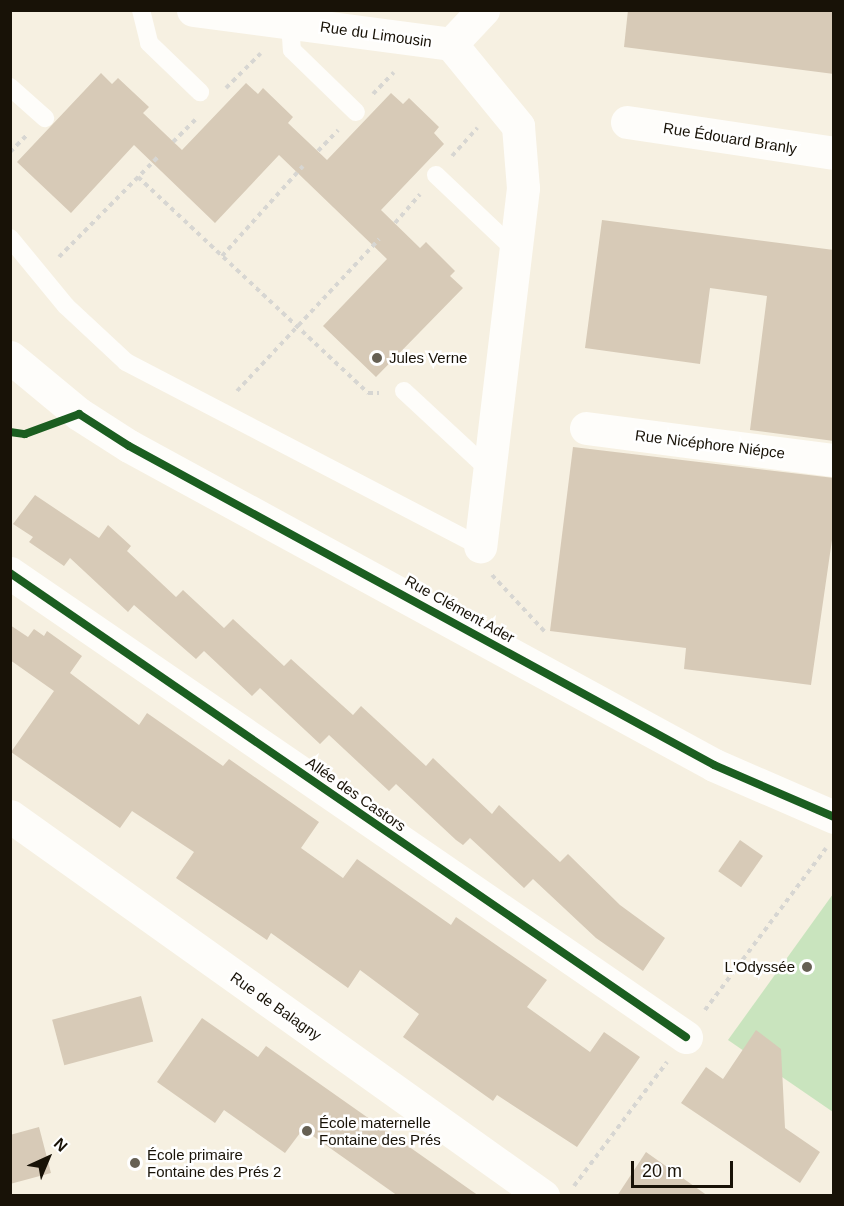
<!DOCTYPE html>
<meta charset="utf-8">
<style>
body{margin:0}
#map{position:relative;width:844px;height:1206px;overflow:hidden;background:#f6f0e1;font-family:Helvetica,sans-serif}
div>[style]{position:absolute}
.green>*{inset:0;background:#c9e4be}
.building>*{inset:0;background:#d7cab7;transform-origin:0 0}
.path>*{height:4px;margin-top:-2px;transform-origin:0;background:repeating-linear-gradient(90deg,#d7d6d2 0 4.5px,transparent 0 9px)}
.lane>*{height:18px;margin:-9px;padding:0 9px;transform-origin:9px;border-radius:9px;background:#fefdfa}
.street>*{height:33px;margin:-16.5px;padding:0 16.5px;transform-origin:16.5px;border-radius:16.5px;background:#fefdfa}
.secondary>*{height:33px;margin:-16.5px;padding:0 16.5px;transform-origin:16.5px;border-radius:16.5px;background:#fefdfa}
.cycleway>*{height:8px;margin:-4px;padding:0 4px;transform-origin:4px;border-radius:4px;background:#1b5e20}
.dots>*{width:16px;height:16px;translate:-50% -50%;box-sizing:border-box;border:3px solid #fff;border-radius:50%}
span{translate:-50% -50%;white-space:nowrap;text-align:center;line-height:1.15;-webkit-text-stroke:5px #fff;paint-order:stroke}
.street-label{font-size:15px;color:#181207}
.poi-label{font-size:15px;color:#181207}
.left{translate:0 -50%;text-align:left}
.right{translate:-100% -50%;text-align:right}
.frame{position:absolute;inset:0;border:12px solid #181207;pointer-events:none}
.north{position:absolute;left:18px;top:1128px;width:60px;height:60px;-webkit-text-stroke:4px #fff;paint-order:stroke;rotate:44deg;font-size:16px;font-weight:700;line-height:24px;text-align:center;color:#181207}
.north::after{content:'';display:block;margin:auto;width:21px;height:27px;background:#181207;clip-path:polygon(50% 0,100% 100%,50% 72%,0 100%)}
.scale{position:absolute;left:631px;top:1161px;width:102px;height:27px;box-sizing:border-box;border:3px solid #181207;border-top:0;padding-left:8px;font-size:18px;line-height:21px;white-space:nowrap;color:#181207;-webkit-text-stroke:4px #fff;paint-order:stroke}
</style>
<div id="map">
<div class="green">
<div style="clip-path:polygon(833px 894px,833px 1112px,728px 1040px)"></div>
</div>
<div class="building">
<div style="clip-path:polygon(628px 10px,834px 10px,834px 74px,624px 47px)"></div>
<div style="clip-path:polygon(101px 73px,112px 84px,118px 78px,149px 107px,143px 113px,182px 150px,246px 83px,258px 94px,263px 88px,293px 117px,288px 123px,327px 160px,391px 93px,403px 104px,409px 98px,439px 127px,434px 133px,444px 144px,381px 210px,420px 248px,426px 242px,455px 271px,450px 276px,463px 288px,376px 377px,323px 326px,387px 259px,279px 155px,215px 223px,134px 145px,71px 213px,17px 162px)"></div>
<div style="clip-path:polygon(602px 220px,834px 250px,834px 441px,750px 430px,767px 296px,710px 288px,700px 364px,585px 348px)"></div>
<div style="clip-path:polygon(573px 447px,834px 478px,834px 526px,811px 685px,684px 669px,686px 648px,550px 631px)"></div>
<div style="clip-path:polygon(35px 495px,99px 538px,108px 525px,131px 546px,127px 551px,176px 597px,183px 590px,224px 628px,233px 619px,284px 666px,291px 659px,353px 715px,361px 706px,426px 766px,433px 758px,492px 814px,499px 805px,560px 862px,568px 854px,620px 905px,665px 938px,643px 971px,596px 938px,533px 879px,524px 888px,470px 838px,463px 845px,456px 840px,396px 784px,389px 791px,329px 735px,320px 744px,260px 688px,252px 696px,204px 651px,196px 659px,134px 605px,128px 612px,70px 558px,64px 566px,29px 542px,33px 537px,13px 524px)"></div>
<div style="clip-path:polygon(10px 625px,28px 637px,34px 629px,44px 636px,47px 631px,82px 656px,70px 673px,139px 725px,147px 713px,223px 766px,229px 759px,319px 822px,301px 848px,343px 878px,357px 859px,451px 925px,456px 917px,547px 980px,527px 1007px,590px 1052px,604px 1032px,640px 1057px,577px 1147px,497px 1095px,493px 1101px,403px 1037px,419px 1014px,360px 970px,348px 988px,271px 933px,267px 940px,176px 878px,194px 852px,132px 811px,120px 828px,11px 752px,54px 691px,10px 660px)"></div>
<div style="left:740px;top:840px;width:28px;height:38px;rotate:35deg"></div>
<div style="left:141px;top:996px;width:47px;height:92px;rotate:75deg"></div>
<div style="clip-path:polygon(202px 1018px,258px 1057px,266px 1046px,479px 1196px,398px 1196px,303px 1129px,285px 1153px,224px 1110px,215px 1123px,157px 1082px)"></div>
<div style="clip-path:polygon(756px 1030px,781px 1049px,785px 1128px,820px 1152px,800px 1183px,681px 1103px,706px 1067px,723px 1079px)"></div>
<div style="clip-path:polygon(39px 1127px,51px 1173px,10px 1184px,10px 1135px)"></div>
<div style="clip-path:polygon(646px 1152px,708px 1196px,617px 1196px)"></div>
</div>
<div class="path">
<div style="left:226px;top:88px;width:49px;rotate:-45deg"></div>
<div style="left:373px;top:94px;width:30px;rotate:-46deg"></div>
<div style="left:173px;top:142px;width:35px;rotate:-45deg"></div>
<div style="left:318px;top:151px;width:29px;rotate:-46deg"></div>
<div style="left:10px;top:152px;width:24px;rotate:-45deg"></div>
<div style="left:452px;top:156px;width:38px;rotate:-48deg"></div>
<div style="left:138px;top:177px;width:316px;rotate:43.2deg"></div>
<div style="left:368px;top:393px;width:11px"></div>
<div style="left:395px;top:223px;width:38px;rotate:-49deg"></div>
<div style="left:222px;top:256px;width:121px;rotate:-48deg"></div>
<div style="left:59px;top:257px;width:141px;rotate:-45.3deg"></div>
<div style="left:237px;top:391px;width:208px;rotate:-46.9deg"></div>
<div style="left:492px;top:575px;width:79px;rotate:47deg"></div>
<div style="left:705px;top:1010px;width:202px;rotate:-53.2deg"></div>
<div style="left:574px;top:1186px;width:155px;rotate:-53.1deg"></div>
</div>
<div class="lane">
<div style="left:141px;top:10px;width:34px;rotate:76deg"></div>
<div style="left:149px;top:43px;width:71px;rotate:43.9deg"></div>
<div style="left:290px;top:23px;width:27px;rotate:86deg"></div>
<div style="left:292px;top:50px;width:89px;rotate:44.1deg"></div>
<div style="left:10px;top:87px;width:47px;rotate:41.5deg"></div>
<div style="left:436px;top:175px;width:110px;rotate:43.5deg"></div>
<div style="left:10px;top:238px;width:88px;rotate:50.5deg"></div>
<div style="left:66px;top:306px;width:82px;rotate:43deg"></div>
<div style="left:126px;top:362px;width:399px;rotate:27.5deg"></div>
<div style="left:404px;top:391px;width:116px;rotate:42.9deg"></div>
</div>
<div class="street">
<div style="left:193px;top:10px;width:260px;rotate:7.5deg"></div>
<div style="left:451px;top:44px;width:106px;rotate:50.7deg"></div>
<div style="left:518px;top:126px;width:62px;rotate:85.4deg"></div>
<div style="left:523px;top:188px;width:361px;rotate:96.8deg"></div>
<div style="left:451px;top:44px;width:47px;rotate:-46.7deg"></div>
<div style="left:627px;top:122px;width:209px;rotate:8.5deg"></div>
<div style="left:586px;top:428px;width:250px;rotate:7.4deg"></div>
<div style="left:10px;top:573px;width:820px;rotate:34.47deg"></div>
<div style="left:10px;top:816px;width:655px;rotate:35.49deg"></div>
</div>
<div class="secondary">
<div style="left:10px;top:357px;width:89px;rotate:39.6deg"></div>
<div style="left:79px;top:414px;width:59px;rotate:32.6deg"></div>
<div style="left:129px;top:446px;width:666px;rotate:28.6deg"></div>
<div style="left:714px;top:765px;width:131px;rotate:23.4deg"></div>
</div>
<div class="cycleway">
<div style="left:10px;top:432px;width:15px;rotate:8deg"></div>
<div style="left:25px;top:434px;width:58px;rotate:-20.3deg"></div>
<div style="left:79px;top:414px;width:59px;rotate:32.6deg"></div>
<div style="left:129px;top:446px;width:666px;rotate:28.6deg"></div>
<div style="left:714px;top:765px;width:131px;rotate:23.4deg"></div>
<div style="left:10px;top:573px;width:820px;rotate:34.47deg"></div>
</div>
<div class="dots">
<div style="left:377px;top:358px;background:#666053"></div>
<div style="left:807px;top:967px;background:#666053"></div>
<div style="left:307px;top:1131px;background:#666053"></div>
<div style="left:135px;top:1163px;background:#666053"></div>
</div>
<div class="street-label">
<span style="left:376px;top:34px;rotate:8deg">Rue du Limousin</span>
<span style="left:730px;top:138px;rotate:9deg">Rue Édouard Branly</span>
<span style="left:710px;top:444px;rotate:7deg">Rue Nicéphore Niépce</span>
<span style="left:460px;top:609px;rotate:29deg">Rue Clément Ader</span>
<span style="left:356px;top:794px;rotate:35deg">Allée des Castors</span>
<span style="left:276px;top:1006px;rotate:35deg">Rue de Balagny</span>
</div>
<div class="poi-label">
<span class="left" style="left:389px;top:358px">Jules Verne</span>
<span class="right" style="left:795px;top:967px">L'Odyssée</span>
<span class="left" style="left:319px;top:1131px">École maternelle<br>Fontaine des Prés</span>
<span class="left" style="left:147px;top:1163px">École primaire<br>Fontaine des Prés 2</span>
</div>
<div class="frame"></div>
<div class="north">N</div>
<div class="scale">20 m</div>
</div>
